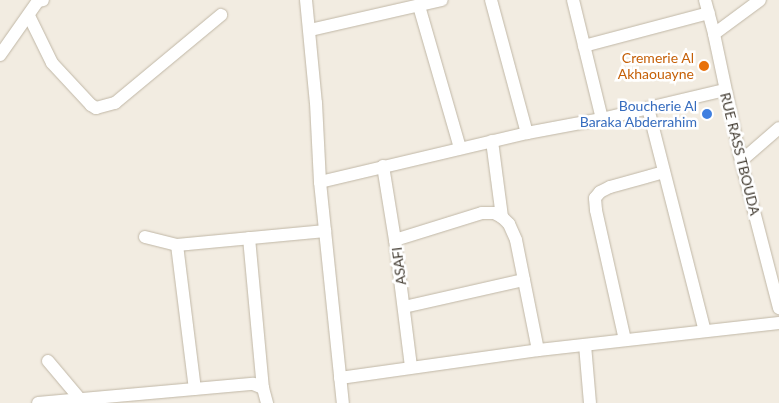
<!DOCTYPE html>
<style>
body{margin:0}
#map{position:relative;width:779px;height:403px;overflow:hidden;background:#f2ece1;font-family:Lato,sans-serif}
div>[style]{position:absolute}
.roads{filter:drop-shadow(0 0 1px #c0b7a6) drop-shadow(0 0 1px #c0b7a6)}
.street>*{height:12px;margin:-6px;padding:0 6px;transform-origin:6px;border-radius:6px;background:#fff}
.dots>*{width:14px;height:14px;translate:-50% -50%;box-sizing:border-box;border:2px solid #fff;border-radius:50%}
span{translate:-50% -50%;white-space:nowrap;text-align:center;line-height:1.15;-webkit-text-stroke:5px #fff;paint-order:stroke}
.food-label{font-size:14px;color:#c56008}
.right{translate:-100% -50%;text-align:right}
.shop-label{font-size:14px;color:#366cbe}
.street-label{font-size:14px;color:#433c32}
</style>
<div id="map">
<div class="roads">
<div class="street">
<div style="left:306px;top:0;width:103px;rotate:84.5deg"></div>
<div style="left:316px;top:103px;width:79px;rotate:87.1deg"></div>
<div style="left:320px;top:182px;width:222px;rotate:84.1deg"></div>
<div style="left:491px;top:0;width:138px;rotate:74.9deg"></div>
<div style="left:573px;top:0;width:122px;rotate:76.3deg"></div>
<div style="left:705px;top:0;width:35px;rotate:75deg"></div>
<div style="left:714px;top:34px;width:130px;rotate:78deg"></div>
<div style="left:741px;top:161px;width:152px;rotate:75.5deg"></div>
<div style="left:419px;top:6px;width:148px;rotate:73.9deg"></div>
<div style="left:29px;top:16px;width:52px;rotate:63.9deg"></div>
<div style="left:52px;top:63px;width:57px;rotate:47.1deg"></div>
<div style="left:91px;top:105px;width:6px;rotate:31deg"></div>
<div style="left:96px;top:108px;width:20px;rotate:-15deg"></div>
<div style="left:115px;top:103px;width:138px;rotate:-39.7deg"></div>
<div style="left:310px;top:30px;width:135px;rotate:-12.8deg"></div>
<div style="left:714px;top:34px;width:57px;rotate:-36.5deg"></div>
<div style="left:584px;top:46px;width:129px;rotate:-14.8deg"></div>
<div style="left:0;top:55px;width:66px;rotate:-54.9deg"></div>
<div style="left:38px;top:1px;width:5px;rotate:-11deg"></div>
<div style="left:648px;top:108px;width:230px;rotate:75.7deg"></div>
<div style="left:492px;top:141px;width:77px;rotate:82.5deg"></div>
<div style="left:741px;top:161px;width:50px;rotate:-41deg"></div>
<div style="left:383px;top:166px;width:75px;rotate:80.8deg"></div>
<div style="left:395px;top:240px;width:127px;rotate:82.8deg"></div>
<div style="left:320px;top:182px;width:213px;rotate:-13.3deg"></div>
<div style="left:527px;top:133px;width:76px;rotate:-10.6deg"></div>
<div style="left:602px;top:119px;width:126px;rotate:-13.3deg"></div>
<div style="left:145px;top:237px;width:33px;rotate:14deg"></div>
<div style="left:177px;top:245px;width:149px;rotate:-5.4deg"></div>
<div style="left:249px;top:238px;width:151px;rotate:84.7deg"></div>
<div style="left:395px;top:240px;width:91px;rotate:-17.2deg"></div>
<div style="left:482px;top:213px;width:12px"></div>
<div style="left:494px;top:213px;width:9px;rotate:27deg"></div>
<div style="left:502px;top:217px;width:10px;rotate:45deg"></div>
<div style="left:509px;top:224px;width:17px;rotate:66deg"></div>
<div style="left:516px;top:240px;width:112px;rotate:78.7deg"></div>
<div style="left:177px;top:245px;width:145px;rotate:82.9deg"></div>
<div style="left:404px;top:307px;width:123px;rotate:-12.7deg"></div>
<div style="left:625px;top:340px;width:133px;rotate:-102.6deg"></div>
<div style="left:596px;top:210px;width:12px;rotate:-95deg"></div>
<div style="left:595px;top:198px;width:8px;rotate:-50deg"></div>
<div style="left:600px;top:192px;width:11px;rotate:-27deg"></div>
<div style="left:610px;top:187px;width:56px;rotate:-15.5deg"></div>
<div style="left:585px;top:345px;width:58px;rotate:85.1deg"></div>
<div style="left:48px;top:361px;width:50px;rotate:49.9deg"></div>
<div style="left:340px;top:378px;width:200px;rotate:-8deg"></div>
<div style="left:538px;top:350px;width:243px;rotate:-6.4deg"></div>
<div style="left:38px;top:403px;width:216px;rotate:-5.1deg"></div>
<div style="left:253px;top:384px;width:11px;rotate:22deg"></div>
<div style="left:263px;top:388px;width:16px;rotate:75deg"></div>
</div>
</div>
<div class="dots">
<div style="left:704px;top:66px;background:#e8710a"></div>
<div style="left:707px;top:114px;background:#3f7fe0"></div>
</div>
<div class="food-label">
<span class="right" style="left:694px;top:66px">Cremerie Al<br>Akhaouayne</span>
</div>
<div class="shop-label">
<span class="right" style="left:697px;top:114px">Boucherie Al<br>Baraka Abderrahim</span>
</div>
<div class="street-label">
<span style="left:740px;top:154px;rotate:76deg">RUE RASS TBOUDA</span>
<span style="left:399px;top:266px;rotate:-97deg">ASAFI</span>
</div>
</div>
